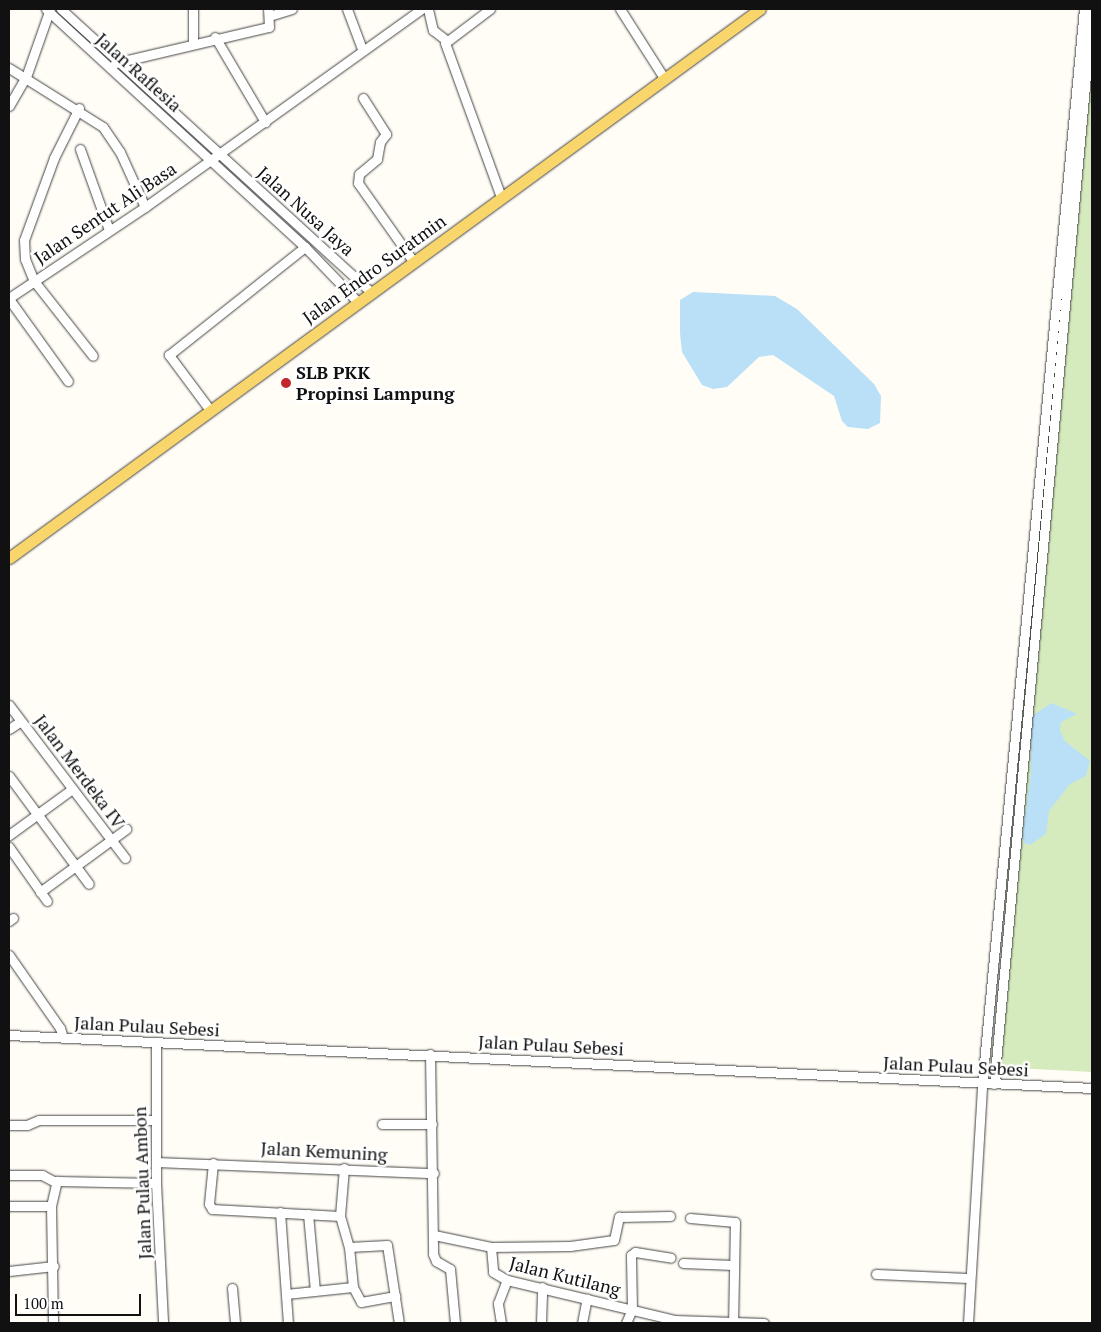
<!DOCTYPE html>
<style>
body{margin:0}
#map{position:relative;width:1101px;height:1332px;overflow:hidden;background:#fffdf5;font-family:"PT Serif",serif}
div>[style]{position:absolute}
.green>*{inset:0;background:#d5ebbd}
.water>*{inset:0;background:#b9e0f7}
.roads{filter:drop-shadow(0 0 1px #444) drop-shadow(0 0 1px #444)}
.minor>*{height:9px;margin:-4.5px;padding:0 4.5px;transform-origin:4.5px;border-radius:4.5px;background:#fff}
.major>*{height:11px;margin:-5.5px;padding:0 5.5px;transform-origin:5.5px;border-radius:5.5px;background:#f9d66b}
.dots>*{width:14px;height:14px;translate:-50% -50%;box-sizing:border-box;border:2px solid #fff;border-radius:50%}
span{translate:-50% -50%;white-space:nowrap;text-align:center;line-height:1.15;-webkit-text-stroke:5px #fff;paint-order:stroke}
.street-label{font-size:18px;color:#111}
.poi-label{font-size:18px;color:#111;font-weight:700}
.left{translate:0 -50%;text-align:left}
.frame{position:absolute;inset:0;border:10px solid #111;pointer-events:none}
.scale{position:absolute;left:15px;top:1294px;width:126px;height:22px;box-sizing:border-box;border:2px solid #111;border-top:0;padding-left:6px;font-size:15px;line-height:18px;white-space:nowrap;color:#111;-webkit-text-stroke:4px #fff;paint-order:stroke}
</style>
<div id="map">
<div class="green">
<div style="clip-path:polygon(1086px 9px,1092px 9px,1092px 1072px,999px 1067px)"></div>
</div>
<div class="water">
<div style="clip-path:polygon(693px 292px,775px 296px,797px 309px,874px 384px,881px 396px,880px 423px,868px 429px,848px 427px,842px 421px,834px 396px,773px 355px,759px 357px,727px 387px,713px 389px,702px 385px,682px 352px,680px 333px,680px 300px)"></div>
<div style="clip-path:polygon(1052px 703px,1077px 714px,1061px 722px,1060px 731px,1065px 741px,1090px 761px,1086px 776px,1070px 784px,1049px 811px,1046px 834px,1030px 845px,1024px 843px,1022px 836px,1031px 773px,1031px 725px,1033px 715px)"></div>
</div>
<div class="roads">
<div class="minor">
<div style="left:46px;top:9px;width:352px;rotate:42.6deg"></div>
<div style="left:305px;top:247px;width:76px;rotate:46.1deg"></div>
<div style="left:61px;top:9px;width:420px;rotate:42.4deg"></div>
<div style="left:193px;top:9px;width:34px;rotate:90deg"></div>
<div style="left:347px;top:9px;width:43px;rotate:69.4deg"></div>
<div style="left:428px;top:9px;width:22px;rotate:77deg"></div>
<div style="left:433px;top:30px;width:16px;rotate:38deg"></div>
<div style="left:490px;top:9px;width:56px;rotate:142.9deg"></div>
<div style="left:445px;top:43px;width:164px;rotate:70deg"></div>
<div style="left:620px;top:9px;width:82px;rotate:57.5deg"></div>
<div style="left:269px;top:16px;width:24px;rotate:-17deg"></div>
<div style="left:215px;top:37px;width:99px;rotate:59.5deg"></div>
<div style="left:115px;top:63px;width:158px;rotate:-13.2deg"></div>
<div style="left:269px;top:27px;width:18px;rotate:-93deg"></div>
<div style="left:9px;top:68px;width:111px;rotate:32.1deg"></div>
<div style="left:103px;top:127px;width:30px;rotate:56deg"></div>
<div style="left:120px;top:152px;width:60px;rotate:65.6deg"></div>
<div style="left:363px;top:98px;width:43px;rotate:57.4deg"></div>
<div style="left:386px;top:134px;width:10px;rotate:127deg"></div>
<div style="left:380px;top:142px;width:17px;rotate:100deg"></div>
<div style="left:377px;top:159px;width:23px;rotate:140deg"></div>
<div style="left:359px;top:174px;width:9px;rotate:96deg"></div>
<div style="left:358px;top:183px;width:95px;rotate:54.8deg"></div>
<div style="left:9px;top:106px;width:34px;rotate:-60deg"></div>
<div style="left:26px;top:77px;width:72px;rotate:-70.6deg"></div>
<div style="left:79px;top:108px;width:56px;rotate:116.6deg"></div>
<div style="left:54px;top:158px;width:87px;rotate:110.1deg"></div>
<div style="left:24px;top:240px;width:19px;rotate:87deg"></div>
<div style="left:25px;top:259px;width:24px;rotate:68deg"></div>
<div style="left:34px;top:281px;width:95px;rotate:51.8deg"></div>
<div style="left:80px;top:149px;width:86px;rotate:70.3deg"></div>
<div style="left:9px;top:298px;width:164px;rotate:-33.8deg"></div>
<div style="left:145px;top:207px;width:340px;rotate:-35.6deg"></div>
<div style="left:9px;top:299px;width:101px;rotate:54.3deg"></div>
<div style="left:210px;top:410px;width:69px;rotate:-126.7deg"></div>
<div style="left:169px;top:355px;width:174px;rotate:-38.5deg"></div>
<div style="left:9px;top:705px;width:192px;rotate:52.8deg"></div>
<div style="left:9px;top:729px;width:14px;rotate:-34deg"></div>
<div style="left:9px;top:776px;width:134px;rotate:53.5deg"></div>
<div style="left:9px;top:835px;width:78px;rotate:-36.1deg"></div>
<div style="left:9px;top:847px;width:66px;rotate:54.9deg"></div>
<div style="left:40px;top:892px;width:107px;rotate:-36.2deg"></div>
<div style="left:9px;top:921px;width:5px;rotate:-37deg"></div>
<div style="left:9px;top:955px;width:89px;rotate:55.1deg"></div>
<div style="left:60px;top:1028px;width:10px;rotate:73deg"></div>
<div style="left:9px;top:1035px;width:1084px;rotate:2.8deg"></div>
<div style="left:156px;top:1043px;width:140px;rotate:90deg"></div>
<div style="left:156px;top:1183px;width:140px;rotate:87.1deg"></div>
<div style="left:430px;top:1054px;width:200px;rotate:89.1deg"></div>
<div style="left:433px;top:1254px;width:8px;rotate:67deg"></div>
<div style="left:436px;top:1261px;width:16px;rotate:30deg"></div>
<div style="left:450px;top:1269px;width:54px;rotate:84.7deg"></div>
<div style="left:994px;top:1084px;width:1079px;rotate:-84.79deg"></div>
<div style="left:382px;top:1124px;width:50px"></div>
<div style="left:9px;top:1125px;width:18px"></div>
<div style="left:27px;top:1125px;width:13px;rotate:-23deg"></div>
<div style="left:39px;top:1120px;width:116px"></div>
<div style="left:156px;top:1162px;width:278px;rotate:2.3deg"></div>
<div style="left:213px;top:1163px;width:41px;rotate:95.6deg"></div>
<div style="left:209px;top:1204px;width:6px;rotate:59deg"></div>
<div style="left:212px;top:1209px;width:128px;rotate:3.1deg"></div>
<div style="left:344px;top:1168px;width:48px;rotate:94.8deg"></div>
<div style="left:340px;top:1216px;width:32px;rotate:74deg"></div>
<div style="left:349px;top:1247px;width:40px;rotate:84.3deg"></div>
<div style="left:353px;top:1287px;width:17px;rotate:62deg"></div>
<div style="left:361px;top:1302px;width:35px;rotate:-10deg"></div>
<div style="left:9px;top:1175px;width:33px"></div>
<div style="left:42px;top:1175px;width:15px;rotate:28deg"></div>
<div style="left:9px;top:1206px;width:42px"></div>
<div style="left:51px;top:1206px;width:26px;rotate:-77deg"></div>
<div style="left:57px;top:1181px;width:99px;rotate:1.2deg"></div>
<div style="left:51px;top:1206px;width:117px;rotate:89deg"></div>
<div style="left:280px;top:1212px;width:111px;rotate:85.9deg"></div>
<div style="left:308px;top:1214px;width:77px;rotate:84.8deg"></div>
<div style="left:690px;top:1218px;width:45px;rotate:5.1deg"></div>
<div style="left:735px;top:1222px;width:100px;rotate:91.1deg"></div>
<div style="left:434px;top:1235px;width:58px;rotate:11.9deg"></div>
<div style="left:491px;top:1247px;width:79px;rotate:-0.7deg"></div>
<div style="left:570px;top:1246px;width:44px;rotate:-7.8deg"></div>
<div style="left:614px;top:1240px;width:24px;rotate:-78deg"></div>
<div style="left:619px;top:1217px;width:51px;rotate:-1.1deg"></div>
<div style="left:349px;top:1247px;width:38px;rotate:-3deg"></div>
<div style="left:387px;top:1245px;width:79px;rotate:81.3deg"></div>
<div style="left:491px;top:1247px;width:25px;rotate:85deg"></div>
<div style="left:493px;top:1272px;width:16px;rotate:30deg"></div>
<div style="left:507px;top:1280px;width:173px;rotate:13.4deg"></div>
<div style="left:675px;top:1320px;width:89px;rotate:1.9deg"></div>
<div style="left:683px;top:1263px;width:50px;rotate:2.3deg"></div>
<div style="left:9px;top:1271px;width:45px;rotate:-6.3deg"></div>
<div style="left:876px;top:1274px;width:93px;rotate:2.5deg"></div>
<div style="left:232px;top:1288px;width:35px;rotate:85deg"></div>
<div style="left:286px;top:1294px;width:67px;rotate:-6deg"></div>
<div style="left:501px;top:1323px;width:20px;rotate:-99deg"></div>
<div style="left:498px;top:1303px;width:25px;rotate:-69deg"></div>
<div style="left:541px;top:1323px;width:36px;rotate:-88deg"></div>
<div style="left:582px;top:1323px;width:25px;rotate:-79deg"></div>
<div style="left:626px;top:1323px;width:15px;rotate:-67deg"></div>
<div style="left:632px;top:1309px;width:54px;rotate:-91.1deg"></div>
<div style="left:631px;top:1255px;width:5px;rotate:-37deg"></div>
<div style="left:635px;top:1252px;width:36px;rotate:9deg"></div>
<div style="left:968px;top:1323px;width:239px;rotate:-86.6deg"></div>
<div style="left:982px;top:1084px;width:1080px;rotate:-84.58deg"></div>
</div>
<div class="major">
<div style="left:9px;top:558px;width:930px;rotate:-36.17deg"></div>
</div>
</div>
<div class="dots">
<div style="left:286px;top:383px;background:#c4262e"></div>
</div>
<div class="street-label">
<span style="left:139px;top:72px;rotate:42deg">Jalan Raflesia</span>
<span style="left:306px;top:211px;rotate:42deg">Jalan Nusa Jaya</span>
<span style="left:105px;top:213px;rotate:-34deg">Jalan Sentut Ali Basa</span>
<span style="left:374px;top:269px;rotate:-36deg">Jalan Endro Suratmin</span>
<span style="left:80px;top:771px;rotate:53deg">Jalan Merdeka IV</span>
<span style="left:147px;top:1026px;rotate:3deg">Jalan Pulau Sebesi</span>
<span style="left:551px;top:1045px;rotate:3deg">Jalan Pulau Sebesi</span>
<span style="left:956px;top:1066px;rotate:3deg">Jalan Pulau Sebesi</span>
<span style="left:324px;top:1151px;rotate:3deg">Jalan Kemuning</span>
<span style="left:142px;top:1183px;rotate:-92deg">Jalan Pulau Ambon</span>
<span style="left:565px;top:1276px;rotate:14deg">Jalan Kutilang</span>
</div>
<div class="poi-label">
<span class="left" style="left:296px;top:383px">SLB PKK<br>Propinsi Lampung</span>
</div>
<div class="frame"></div>
<div class="scale">100 m</div>
</div>
